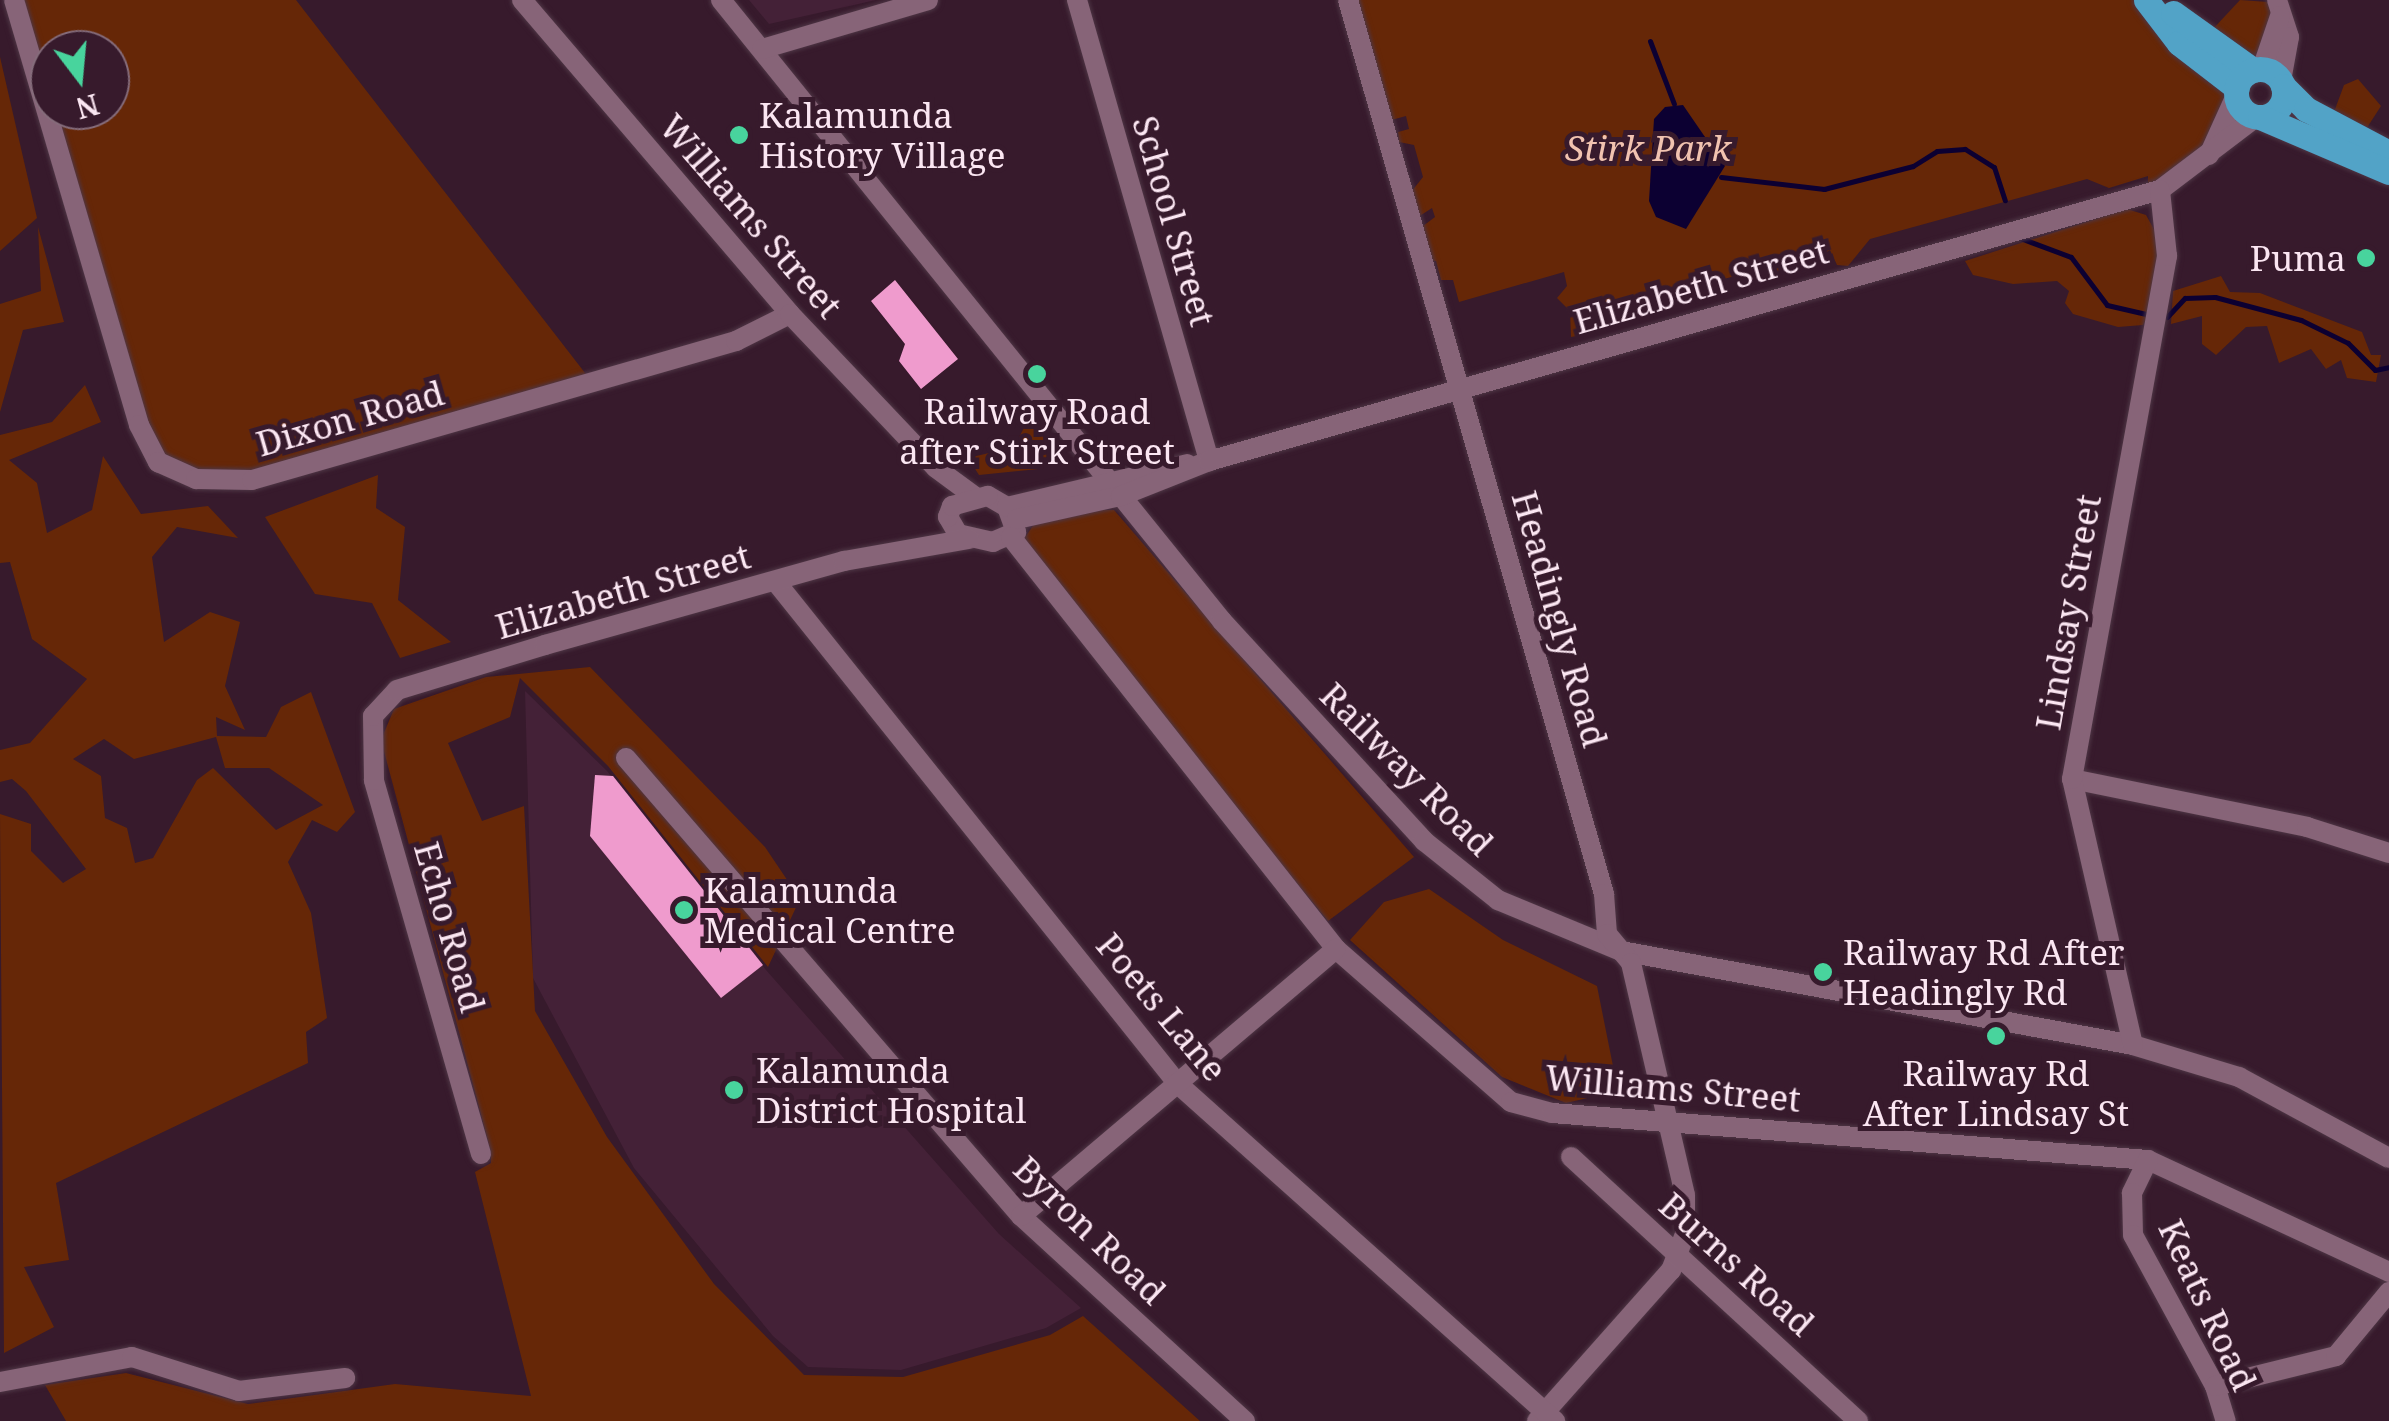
<!DOCTYPE html>
<style>
body{margin:0}
#map{position:relative;width:2389px;height:1421px;overflow:hidden;background:#371a2c;font-family:"Noto Serif",serif}
div>[style]{position:absolute}
.built>*{inset:0;background:#442137}
.green>*{inset:0;background:#662707}
.water>*{inset:0;background:#0c0032}
.stream>*{height:5px;margin:-2.5px;padding:0 2.5px;transform-origin:2.5px;border-radius:2.5px;background:#0c0032}
.building>*{inset:0;background:#ef9bcd}
.roads{filter:drop-shadow(0 0 2px #4e3645) drop-shadow(0 0 2px #4e3645)}
.minor>*{height:20px;margin:-10px;padding:0 10px;transform-origin:10px;border-radius:10px;background:#876478}
.major>*{height:25px;margin:-12.5px;padding:0 12.5px;transform-origin:12.5px;border-radius:12.5px;background:#52a3c7}
.major>.ring{margin:-12.5px;padding:0;box-sizing:content-box;background:none;border:25px solid #52a3c7;border-radius:50%}
.dots>*{width:28px;height:28px;translate:-50% -50%;box-sizing:border-box;border:5px solid #371a2c;border-radius:50%}
span{translate:-50% -50%;white-space:nowrap;text-align:center;line-height:1.15;-webkit-text-stroke:10px #371a2c;paint-order:stroke}
.poi-label{font-size:35px;color:#fbe6f2}
.left{translate:0 -50%;text-align:left}
.right{translate:-100% -50%;text-align:right}
.park-label{font-size:35px;color:#f1c3b0;font-style:italic}
.street-label{font-size:35px;color:#fbe6f2}
.north{position:absolute;left:30px;top:30px;width:100px;height:100px;box-sizing:border-box;background:#371a2c;border:2px solid #856c7b;border-radius:50%;rotate:164deg;font-size:28px;font-weight:700;line-height:40px;text-align:center;color:#fbe6f2}
.north::after{content:'';display:block;margin:auto;width:35px;height:45px;background:#48d49d;clip-path:polygon(50% 0,100% 100%,50% 72%,0 100%)}
</style>
<div id="map">
<div class="built">
<div style="clip-path:polygon(749px 0,876px 0,769px 24px)"></div>
<div style="clip-path:polygon(525px 691px,607px 771px,766px 970px,999px 1234px,1081px 1308px,1046px 1328px,901px 1370px,808px 1367px,773px 1336px,634px 1168px,533px 978px)"></div>
</div>
<div class="green">
<div style="clip-path:polygon(21px 0,296px 0,592px 382px,252px 480px,158px 462px,52px 110px,110px 110px,110px 50px,50px 50px,50px 104px)"></div>
<div style="clip-path:polygon(1348px 0,2146px 0,2237px 88px,2222px 130px,2148px 188px,2148px 176px,2109px 188px,2087px 179px,1870px 239px,1848px 266px,1837px 265px,1830px 250px,1785px 276px,1761px 269px,1709px 283px,1617px 316px,1605px 331px,1571px 337px,1570px 311px,1557px 298px,1567px 286px,1564px 272px,1459px 302px,1453px 280px,1441px 280px,1436px 261px,1427px 260px,1419px 229px,1435px 217px,1432px 208px,1415px 219px,1404px 201px,1423px 177px,1414px 145px,1399px 142px,1398px 132px,1409px 129px,1406px 116px,1384px 122px)"></div>
<div style="clip-path:polygon(2240px 0,2268px 2px,2273px 13px,2258px 69px,2212px 30px)"></div>
<div style="clip-path:polygon(0 57px,37px 218px,0 251px)"></div>
<div style="clip-path:polygon(2358px 79px,2381px 106px,2361px 137px,2334px 112px,2344px 85px)"></div>
<div style="clip-path:polygon(2127px 209px,2146px 215px,2174px 265px,2143px 325px,2118px 327px,2073px 314px,2065px 303px,2069px 291px,2057px 281px,2013px 284px,1973px 275px,1965px 261px)"></div>
<div style="clip-path:polygon(38px 227px,64px 322px,23px 330px,0 412px,0 304px,41px 291px)"></div>
<div style="clip-path:polygon(2221px 276px,2230px 292px,2260px 293px,2362px 332px,2371px 355px,2381px 355px,2376px 382px,2347px 378px,2341px 360px,2326px 369px,2311px 349px,2279px 363px,2267px 326px,2246px 327px,2216px 355px,2202px 344px,2202px 316px,2171px 324px,2173px 291px)"></div>
<div style="clip-path:polygon(evenodd,85px 385px,101px 422px,9px 460px,37px 483px,47px 533px,92px 510px,103px 456px,141px 514px,208px 506px,238px 538px,177px 527px,152px 557px,164px 642px,210px 612px,240px 622px,225px 686px,245px 730px,216px 717px,217px 736px,266px 737px,281px 707px,311px 692px,355px 812px,337px 832px,312px 820px,288px 862px,311px 913px,327px 1018px,306px 1032px,308px 1063px,56px 1183px,69px 1260px,24px 1267px,54px 1327px,4px 1353px,0 814px,31px 824px,31px 851px,63px 883px,86px 869px,26px 791px,12px 779px,0 782px,0 750px,30px 743px,87px 679px,32px 639px,10px 562px,0 563px,0 435px,52px 422px,85px 385px,216px 737px,225px 768px,269px 768px,323px 805px,276px 830px,213px 768px,197px 780px,153px 858px,135px 863px,127px 828px,105px 818px,101px 776px,73px 759px,104px 739px,134px 759px,216px 737px)"></div>
<div style="clip-path:polygon(1028px 420px,1069px 466px,979px 475px,968px 458px,1014px 447px)"></div>
<div style="clip-path:polygon(378px 475px,376px 508px,405px 527px,398px 600px,451px 642px,400px 658px,372px 603px,315px 594px,265px 517px)"></div>
<div style="clip-path:polygon(1096px 510px,1114px 510px,1414px 857px,1328px 921px,1020px 545px,1034px 524px)"></div>
<div style="clip-path:polygon(590px 667px,765px 847px,800px 899px,768px 967px,608px 766px,520px 678px,510px 717px,448px 743px,482px 821px,524px 806px,535px 1011px,607px 1137px,714px 1284px,804px 1375px,903px 1377px,1050px 1335px,1083px 1316px,1200px 1421px,66px 1421px,45px 1385px,126px 1373px,248px 1404px,395px 1384px,531px 1396px,475px 1172px,491px 1163px,491px 1152px,381px 740px,394px 709px,486px 677px)"></div>
<div style="clip-path:polygon(1429px 889px,1503px 940px,1597px 986px,1618px 1091px,1566px 1103px,1502px 1077px,1350px 940px,1384px 902px)"></div>
</div>
<div class="water">
<div style="clip-path:polygon(1683px 105px,1725px 166px,1686px 229px,1656px 217px,1649px 201px,1654px 119px,1665px 107px)"></div>
</div>
<div class="stream">
<div style="left:1650px;top:41px;width:67px;rotate:69.1deg"></div>
<div style="left:1721px;top:177px;width:104px;rotate:6.6deg"></div>
<div style="left:1824px;top:189px;width:92px;rotate:-14.5deg"></div>
<div style="left:1913px;top:166px;width:28px;rotate:-32deg"></div>
<div style="left:1937px;top:151px;width:28px;rotate:-4deg"></div>
<div style="left:1965px;top:149px;width:34px;rotate:32deg"></div>
<div style="left:1994px;top:167px;width:35px;rotate:72deg"></div>
<div style="left:2020px;top:238px;width:54px;rotate:20.4deg"></div>
<div style="left:2071px;top:257px;width:60px;rotate:53.1deg"></div>
<div style="left:2107px;top:305px;width:40px;rotate:13deg"></div>
<div style="left:2167px;top:317px;width:26px;rotate:-47deg"></div>
<div style="left:2185px;top:298px;width:30px;rotate:-2deg"></div>
<div style="left:2215px;top:297px;width:89px;rotate:15deg"></div>
<div style="left:2301px;top:320px;width:52px;rotate:26.1deg"></div>
<div style="left:2348px;top:343px;width:38px;rotate:45deg"></div>
<div style="left:2375px;top:370px;width:14px;rotate:-12deg"></div>
</div>
<div class="building">
<div style="clip-path:polygon(895px 280px,958px 359px,921px 389px,899px 361px,905px 344px,871px 301px)"></div>
<div style="clip-path:polygon(595px 775px,613px 776px,763px 965px,721px 998px,590px 836px)"></div>
</div>
<div class="roads">
<div class="minor">
<div style="left:14px;top:0;width:443px;rotate:73.6deg"></div>
<div style="left:139px;top:425px;width:42px;rotate:62.8deg"></div>
<div style="left:158px;top:462px;width:42px;rotate:24.1deg"></div>
<div style="left:196px;top:479px;width:56px;rotate:1deg"></div>
<div style="left:252px;top:480px;width:504px;rotate:-16.02deg"></div>
<div style="left:736px;top:341px;width:60px;rotate:-26.6deg"></div>
<div style="left:522px;top:0;width:413px;rotate:49.5deg"></div>
<div style="left:790px;top:314px;width:212px;rotate:46.5deg"></div>
<div style="left:936px;top:468px;width:47px;rotate:36.4deg"></div>
<div style="left:721px;top:0;width:798px;rotate:51.1deg"></div>
<div style="left:1222px;top:621px;width:299px;rotate:47.4deg"></div>
<div style="left:1424px;top:841px;width:95px;rotate:38.6deg"></div>
<div style="left:1498px;top:900px;width:133px;rotate:22.5deg"></div>
<div style="left:1621px;top:951px;width:521px;rotate:10.4deg"></div>
<div style="left:2133px;top:1045px;width:111px;rotate:16.8deg"></div>
<div style="left:2239px;top:1077px;width:170px;rotate:28.4deg"></div>
<div style="left:1077px;top:0;width:480px;rotate:74deg"></div>
<div style="left:1348px;top:0;width:930px;rotate:74.02deg"></div>
<div style="left:1604px;top:894px;width:40px;rotate:85.7deg"></div>
<div style="left:1607px;top:934px;width:38px;rotate:50deg"></div>
<div style="left:1631px;top:963px;width:238px;rotate:76.9deg"></div>
<div style="left:1685px;top:1195px;width:39px;rotate:90deg"></div>
<div style="left:1685px;top:1234px;width:39px;rotate:111deg"></div>
<div style="left:1671px;top:1270px;width:202px;rotate:131.6deg"></div>
<div style="left:2277px;top:0;width:39px;rotate:72deg"></div>
<div style="left:2289px;top:37px;width:45px;rotate:100.3deg"></div>
<div style="left:762px;top:49px;width:173px;rotate:-16.4deg"></div>
<div style="left:2262px;top:69px;width:56px;rotate:-71.2deg"></div>
<div style="left:2209px;top:155px;width:68px;rotate:-65.7deg"></div>
<div style="left:988px;top:496px;width:22px;rotate:30deg"></div>
<div style="left:1007px;top:507px;width:27px;rotate:70deg"></div>
<div style="left:1016px;top:532px;width:25px;rotate:157deg"></div>
<div style="left:993px;top:542px;width:36px;rotate:-167deg"></div>
<div style="left:958px;top:534px;width:20px;rotate:-120deg"></div>
<div style="left:948px;top:517px;width:12px;rotate:-70deg"></div>
<div style="left:952px;top:506px;width:37px;rotate:-16deg"></div>
<div style="left:1007px;top:507px;width:185px;rotate:-13.4deg"></div>
<div style="left:1017px;top:519px;width:107px;rotate:-12.5deg"></div>
<div style="left:1121px;top:496px;width:95px;rotate:-21.7deg"></div>
<div style="left:1209px;top:461px;width:989px;rotate:-15.91deg"></div>
<div style="left:2160px;top:190px;width:121px;rotate:-37.2deg"></div>
<div style="left:1011px;top:537px;width:525px;rotate:51.73deg"></div>
<div style="left:1336px;top:949px;width:232px;rotate:41.2deg"></div>
<div style="left:1511px;top:1102px;width:42px;rotate:15deg"></div>
<div style="left:1552px;top:1113px;width:598px;rotate:4.51deg"></div>
<div style="left:2148px;top:1160px;width:266px;rotate:24.9deg"></div>
<div style="left:776px;top:582px;width:643px;rotate:51.31deg"></div>
<div style="left:1178px;top:1084px;width:506px;rotate:41.79deg"></div>
<div style="left:626px;top:758px;width:605px;rotate:49.22deg"></div>
<div style="left:1021px;top:1216px;width:304px;rotate:42.5deg"></div>
<div style="left:2072px;top:779px;width:240px;rotate:11.5deg"></div>
<div style="left:2307px;top:827px;width:86px;rotate:17.6deg"></div>
<div style="left:2133px;top:1045px;width:273px;rotate:-102.9deg"></div>
<div style="left:2072px;top:779px;width:532px;rotate:-79.7deg"></div>
<div style="left:2167px;top:256px;width:66px;rotate:-96.1deg"></div>
<div style="left:481px;top:1154px;width:389px;rotate:-106deg"></div>
<div style="left:374px;top:780px;width:64px;rotate:-90.9deg"></div>
<div style="left:373px;top:716px;width:35px;rotate:-47deg"></div>
<div style="left:397px;top:690px;width:155px;rotate:-16.9deg"></div>
<div style="left:545px;top:645px;width:311px;rotate:-15.7deg"></div>
<div style="left:844px;top:561px;width:127px;rotate:-10deg"></div>
<div style="left:1571px;top:1157px;width:390px;rotate:42.6deg"></div>
<div style="left:2148px;top:1160px;width:37px;rotate:116deg"></div>
<div style="left:2132px;top:1193px;width:42px;rotate:88.6deg"></div>
<div style="left:2133px;top:1235px;width:172px;rotate:61.5deg"></div>
<div style="left:2215px;top:1386px;width:37px;rotate:73deg"></div>
<div style="left:1021px;top:1216px;width:413px;rotate:-40.3deg"></div>
<div style="left:0;top:1382px;width:134px;rotate:-10.7deg"></div>
<div style="left:132px;top:1357px;width:112px;rotate:17.6deg"></div>
<div style="left:239px;top:1391px;width:107px;rotate:-7deg"></div>
<div style="left:2215px;top:1386px;width:125px;rotate:-13.9deg"></div>
<div style="left:2336px;top:1356px;width:83px;rotate:-50.4deg"></div>
</div>
<div class="major">
<div style="left:2146px;top:0;width:54px;rotate:52.5deg"></div>
<div style="left:2179px;top:43px;width:73px;rotate:37.8deg"></div>
<div style="left:2173px;top:13px;width:98px;rotate:35.5deg"></div>
<div class="ring" style="left:2236px;top:69px;width:23px;height:23px"></div>
<div style="left:2283px;top:86px;width:33px;rotate:45deg"></div>
<div style="left:2306px;top:109px;width:94px;rotate:27.9deg"></div>
<div style="left:2260px;top:117px;width:140px;rotate:23.1deg"></div>
</div>
</div>
<div class="dots">
<div style="left:739px;top:135px;background:#48d49d"></div>
<div style="left:2366px;top:258px;background:#48d49d"></div>
<div style="left:1037px;top:374px;background:#48d49d"></div>
<div style="left:684px;top:910px;background:#48d49d"></div>
<div style="left:1823px;top:972px;background:#48d49d"></div>
<div style="left:1996px;top:1036px;background:#48d49d"></div>
<div style="left:734px;top:1090px;background:#48d49d"></div>
</div>
<div class="poi-label">
<span class="left" style="left:759px;top:135px">Kalamunda<br>History Village</span>
<span class="right" style="left:2346px;top:258px">Puma</span>
<span style="left:1037px;top:431px">Railway Road<br>after Stirk Street</span>
<span class="left" style="left:704px;top:910px">Kalamunda<br>Medical Centre</span>
<span class="left" style="left:1843px;top:972px">Railway Rd After<br>Headingly Rd</span>
<span class="left" style="left:756px;top:1090px">Kalamunda<br>District Hospital</span>
<span style="left:1996px;top:1093px">Railway Rd<br>After Lindsay St</span>
</div>
<div class="park-label">
<span style="left:1648px;top:148px">Stirk Park</span>
</div>
<div class="street-label">
<span style="left:751px;top:216px;rotate:49deg">Williams Street</span>
<span style="left:1174px;top:221px;rotate:74deg">School Street</span>
<span style="left:1701px;top:286px;rotate:-16deg">Elizabeth Street</span>
<span style="left:350px;top:418px;rotate:-16deg">Dixon Road</span>
<span style="left:623px;top:591px;rotate:-16deg">Elizabeth Street</span>
<span style="left:2068px;top:612px;rotate:-80deg">Lindsay Street</span>
<span style="left:1560px;top:619px;rotate:74deg">Headingly Road</span>
<span style="left:1407px;top:769px;rotate:45deg">Railway Road</span>
<span style="left:450px;top:927px;rotate:74deg">Echo Road</span>
<span style="left:1162px;top:1007px;rotate:50deg">Poets Lane</span>
<span style="left:1673px;top:1088px;rotate:5deg">Williams Street</span>
<span style="left:1090px;top:1230px;rotate:44deg">Byron Road</span>
<span style="left:1737px;top:1264px;rotate:42deg">Burns Road</span>
<span style="left:2208px;top:1305px;rotate:65deg">Keats Road</span>
</div>
<div class="north">N</div>
</div>
